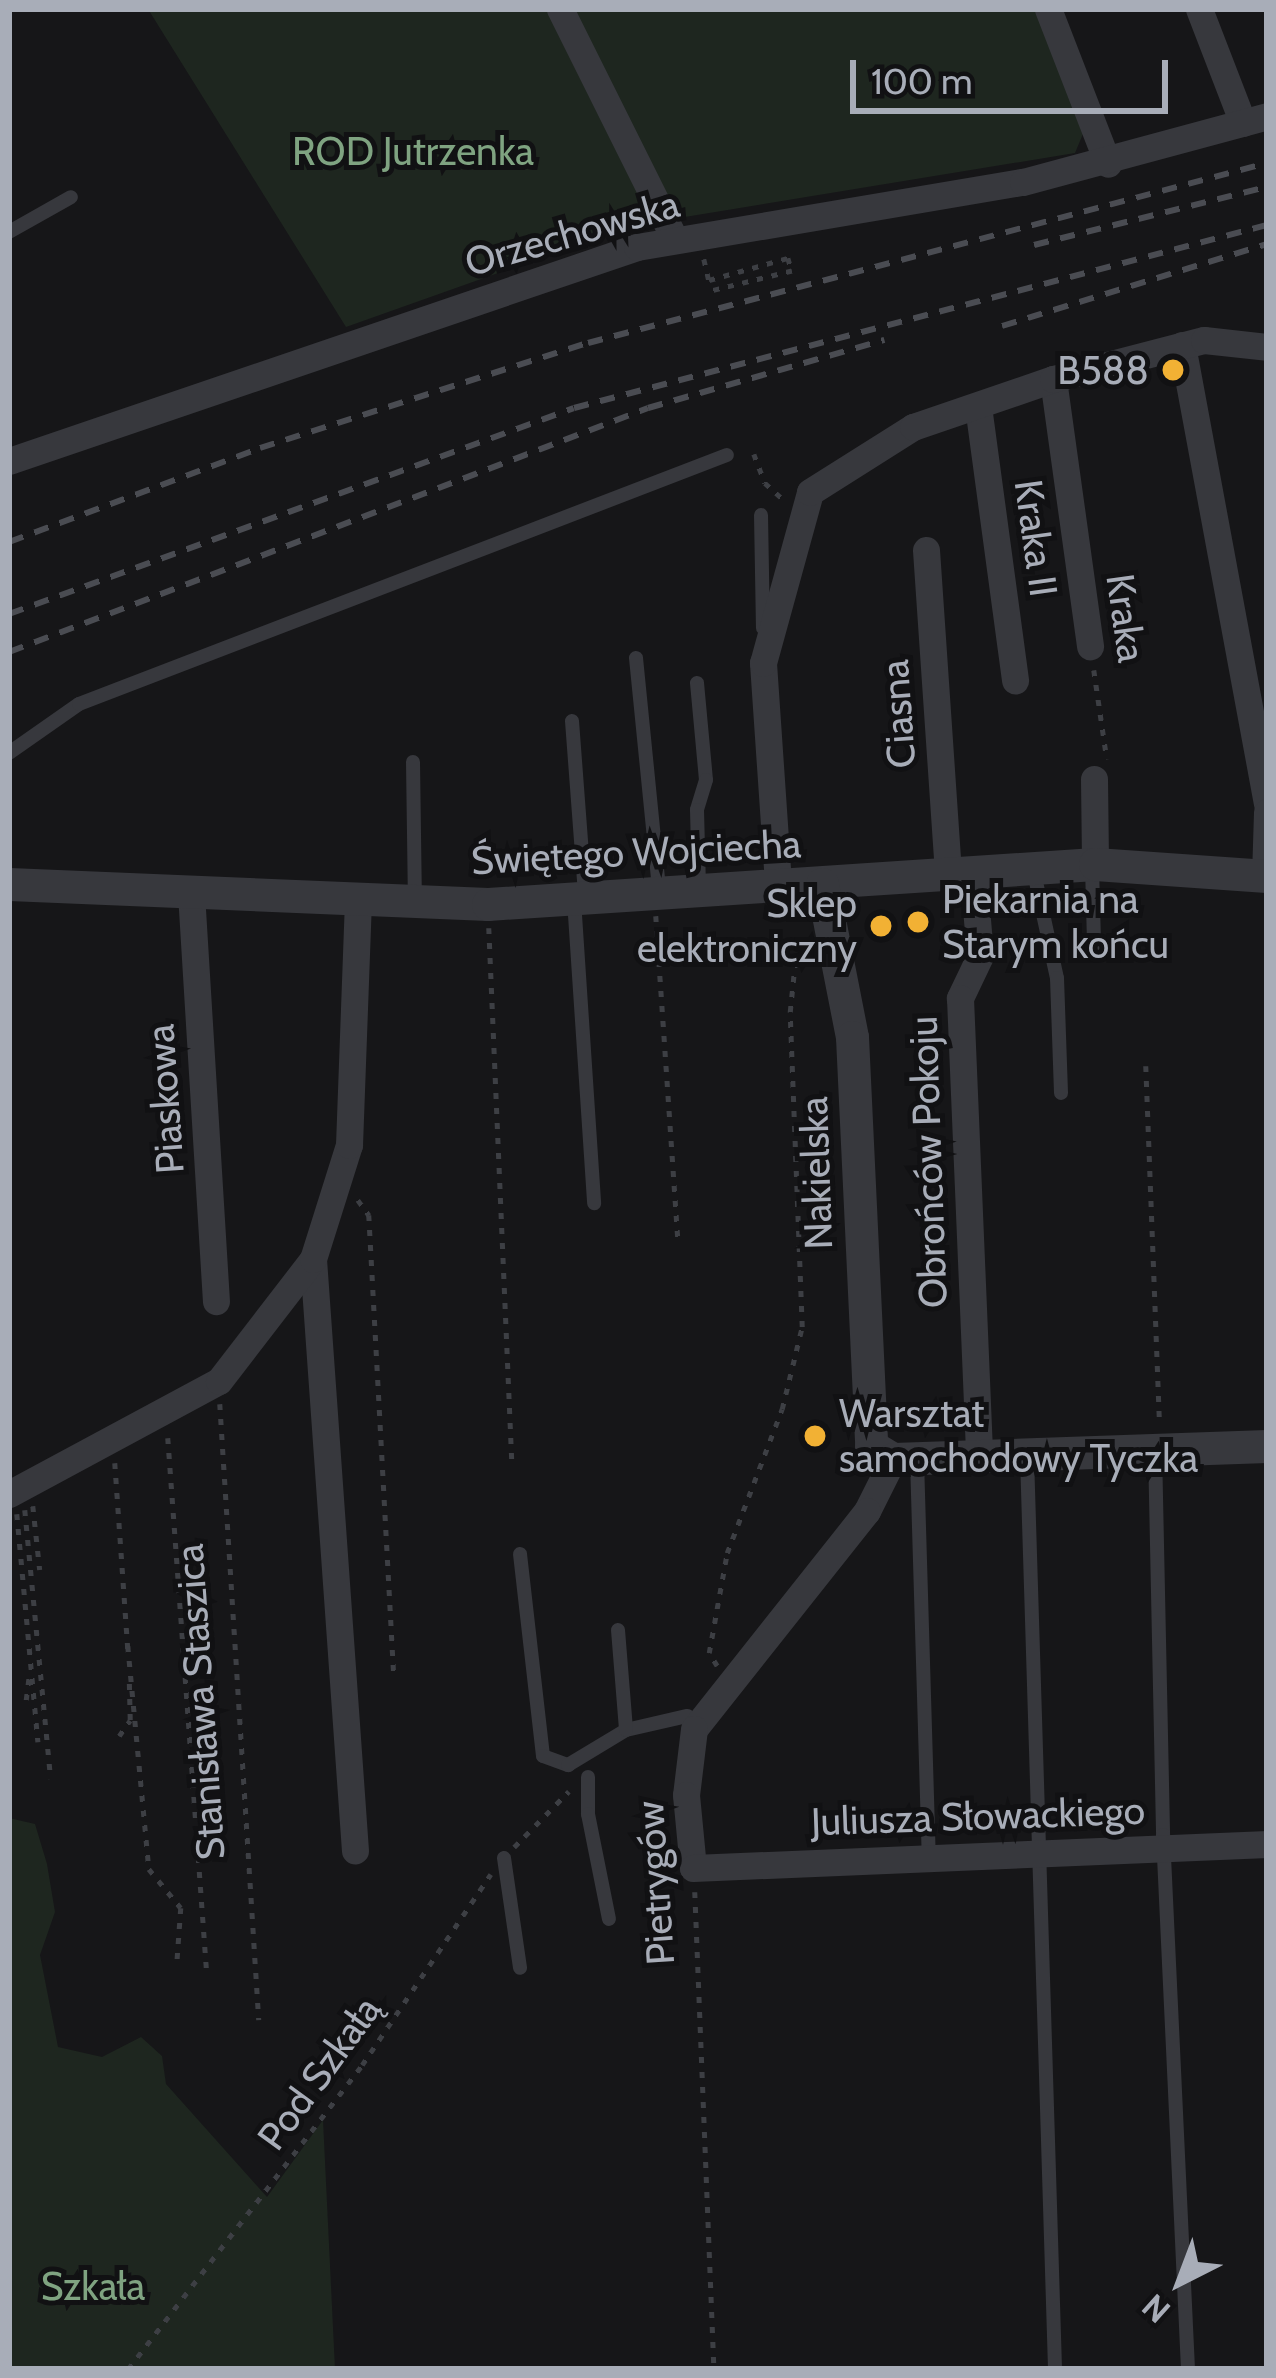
<!DOCTYPE html>
<meta charset="utf-8">
<style>
body{margin:0}
#map{position:relative;width:1276px;height:2378px;overflow:hidden;background:#161618;font-family:Cabin,sans-serif}
div>[style]{position:absolute}
.green>*{inset:0;background:#1e261f}
.path>*{height:4.5px;margin-top:-2.25px;transform-origin:0;background:repeating-linear-gradient(90deg,#3d3f44 0 6px,transparent 0 15px)}
.service>*{height:14px;margin:-7px;padding:0 7px;transform-origin:7px;border-radius:7px;background:#37383d}
.minor>*{height:27px;margin:-13.5px;padding:0 13.5px;transform-origin:13.5px;border-radius:13.5px;background:#37383d}
.tertiary>*{height:33px;margin:-16.5px;padding:0 16.5px;transform-origin:16.5px;border-radius:16.5px;background:#37383d}
.rail>*{height:6px;margin-top:-3px;transform-origin:0;background:repeating-linear-gradient(90deg,#4a4c52 0 15px,transparent 0 27px)}
.dots>*{width:33px;height:33px;translate:-50% -50%;box-sizing:border-box;border:6px solid #111113;border-radius:50%}
span{translate:-50% -50%;white-space:nowrap;text-align:center;line-height:1.15;-webkit-text-stroke:10px #111113;paint-order:stroke}
.park-label{font-size:39px;color:#7fa381}
.street-label{font-size:39px;color:#a8adb8}
.poi-label{font-size:39px;color:#a8adb8}
.right{translate:-100% -50%;text-align:right}
.left{translate:0 -50%;text-align:left}
.frame{position:absolute;inset:0;border:12px solid #a8adb8;pointer-events:none}
.north{position:absolute;left:1120px;top:2222px;width:120px;height:120px;-webkit-text-stroke:9px #111113;paint-order:stroke;rotate:222deg;font-size:33px;font-weight:700;line-height:48px;text-align:center;color:#a8adb8}
.north::after{content:'';display:block;margin:auto;width:42px;height:54px;background:#a8adb8;clip-path:polygon(50% 0,100% 100%,50% 72%,0 100%)}
.scale{position:absolute;left:850px;top:60px;width:318px;height:54px;box-sizing:border-box;border:6px solid #a8adb8;border-top:0;padding-left:15px;font-size:36px;line-height:42px;white-space:nowrap;color:#a8adb8;-webkit-text-stroke:9px #111113;paint-order:stroke}
</style>
<div id="map">
<div class="green">
<div style="clip-path:polygon(148px 9px,1037px 9px,1085px 129px,1075px 153px,630px 226px,346px 327px)"></div>
<div style="clip-path:polygon(9px 1818px,35px 1824px,47px 1864px,55px 1912px,40px 1955px,58px 2047px,102px 2057px,141px 2037px,162px 2056px,166px 2084px,267px 2197px,323px 2120px,335px 2369px,9px 2369px)"></div>
</div>
<div class="path">
<div style="left:704px;top:259px;width:22px;rotate:77deg"></div>
<div style="left:709px;top:280px;width:82px;rotate:-15.6deg"></div>
<div style="left:788px;top:258px;width:14px;rotate:73deg"></div>
<div style="left:792px;top:271px;width:83px;rotate:166.1deg"></div>
<div style="left:754px;top:454px;width:31px;rotate:69deg"></div>
<div style="left:765px;top:483px;width:24px;rotate:42deg"></div>
<div style="left:1094px;top:670px;width:90px;rotate:81.7deg"></div>
<div style="left:656px;top:916px;width:322px;rotate:86.1deg"></div>
<div style="left:489px;top:928px;width:533px;rotate:87.53deg"></div>
<div style="left:1146px;top:1066px;width:359px;rotate:87.8deg"></div>
<div style="left:358px;top:1200px;width:19px;rotate:54deg"></div>
<div style="left:369px;top:1215px;width:462px;rotate:86.9deg"></div>
<div style="left:220px;top:1404px;width:617px;rotate:86.38deg"></div>
<div style="left:168px;top:1438px;width:537px;rotate:85.84deg"></div>
<div style="left:115px;top:1463px;width:186px;rotate:86deg"></div>
<div style="left:33px;top:1506px;width:64px;rotate:83.8deg"></div>
<div style="left:25px;top:1510px;width:270px;rotate:84.5deg"></div>
<div style="left:17px;top:1514px;width:229px;rotate:84.7deg"></div>
<div style="left:128px;top:1646px;width:224px;rotate:84.6deg"></div>
<div style="left:149px;top:1869px;width:50px;rotate:50.6deg"></div>
<div style="left:181px;top:1908px;width:56px;rotate:94.1deg"></div>
<div style="left:717px;top:1666px;width:15px;rotate:-122deg"></div>
<div style="left:709px;top:1653px;width:102px;rotate:-79.8deg"></div>
<div style="left:727px;top:1553px;width:154px;rotate:-69.1deg"></div>
<div style="left:782px;top:1409px;width:84px;rotate:-76.3deg"></div>
<div style="left:802px;top:1327px;width:315px;rotate:-92.2deg"></div>
<div style="left:790px;top:1012px;width:49px;rotate:-84.2deg"></div>
<div style="left:795px;top:963px;width:25px;rotate:-58deg"></div>
<div style="left:26px;top:1700px;width:25px;rotate:-83deg"></div>
<div style="left:119px;top:1736px;width:19px;rotate:-55deg"></div>
<div style="left:130px;top:1720px;width:42px;rotate:-91.4deg"></div>
<div style="left:514px;top:1847px;width:78px;rotate:-45.5deg"></div>
<div style="left:695px;top:1892px;width:477px;rotate:87.7deg"></div>
<div style="left:128px;top:2369px;width:384px;rotate:-52.4deg"></div>
<div style="left:362px;top:2065px;width:230px;rotate:-56deg"></div>
</div>
<div class="service">
<div style="left:9px;top:232px;width:71px;rotate:-29.4deg"></div>
<div style="left:761px;top:515px;width:113px;rotate:89deg"></div>
<div style="left:636px;top:658px;width:233px;rotate:84.3deg"></div>
<div style="left:697px;top:683px;width:97px;rotate:84.7deg"></div>
<div style="left:706px;top:780px;width:31px;rotate:107deg"></div>
<div style="left:697px;top:810px;width:78px;rotate:88.5deg"></div>
<div style="left:572px;top:721px;width:174px;rotate:85.7deg"></div>
<div style="left:9px;top:753px;width:85px;rotate:-35deg"></div>
<div style="left:79px;top:704px;width:694px;rotate:-21.02deg"></div>
<div style="left:413px;top:762px;width:136px;rotate:89.2deg"></div>
<div style="left:1092px;top:866px;width:79px;rotate:88.5deg"></div>
<div style="left:1033px;top:868px;width:113px;rotate:77.7deg"></div>
<div style="left:1057px;top:978px;width:115px;rotate:88deg"></div>
<div style="left:574px;top:900px;width:304px;rotate:86.2deg"></div>
<div style="left:1155px;top:1449px;width:386px;rotate:88.8deg"></div>
<div style="left:1163px;top:1835px;width:535px;rotate:87.32deg"></div>
<div style="left:1027px;top:1457px;width:912px;rotate:88.24deg"></div>
<div style="left:917px;top:1460px;width:397px;rotate:88.3deg"></div>
<div style="left:520px;top:1554px;width:203px;rotate:83.5deg"></div>
<div style="left:543px;top:1756px;width:27px;rotate:20deg"></div>
<div style="left:568px;top:1765px;width:68px;rotate:-31.1deg"></div>
<div style="left:626px;top:1730px;width:63px;rotate:-12.9deg"></div>
<div style="left:618px;top:1630px;width:100px;rotate:85.4deg"></div>
<div style="left:588px;top:1777px;width:37px;rotate:90deg"></div>
<div style="left:588px;top:1814px;width:107px;rotate:78.7deg"></div>
<div style="left:504px;top:1858px;width:111px;rotate:81.7deg"></div>
</div>
<div class="minor">
<div style="left:560px;top:9px;width:258px;rotate:63.5deg"></div>
<div style="left:1048px;top:9px;width:166px;rotate:68.8deg"></div>
<div style="left:1199px;top:9px;width:122px;rotate:68.9deg"></div>
<div style="left:1182px;top:345px;width:466px;rotate:79.5deg"></div>
<div style="left:1053px;top:379px;width:270px;rotate:82.1deg"></div>
<div style="left:978px;top:406px;width:277px;rotate:82.3deg"></div>
<div style="left:9px;top:461px;width:663px;rotate:-18.82deg"></div>
<div style="left:637px;top:247px;width:391px;rotate:-9.6deg"></div>
<div style="left:1023px;top:182px;width:253px;rotate:-15.1deg"></div>
<div style="left:926px;top:550px;width:324px;rotate:86.1deg"></div>
<div style="left:1094px;top:779px;width:85px;rotate:89.3deg"></div>
<div style="left:973px;top:872px;width:84px;rotate:85.2deg"></div>
<div style="left:980px;top:956px;width:47px;rotate:115.5deg"></div>
<div style="left:960px;top:998px;width:457px;rotate:87.6deg"></div>
<div style="left:1265px;top:876px;width:64px;rotate:-88.2deg"></div>
<div style="left:778px;top:883px;width:221px;rotate:-93.9deg"></div>
<div style="left:763px;top:663px;width:177px;rotate:-74.6deg"></div>
<div style="left:810px;top:492px;width:122px;rotate:-32.3deg"></div>
<div style="left:913px;top:427px;width:148px;rotate:-18.9deg"></div>
<div style="left:1053px;top:379px;width:156px;rotate:-14.5deg"></div>
<div style="left:1204px;top:340px;width:63px;rotate:6.3deg"></div>
<div style="left:191px;top:893px;width:409px;rotate:86.5deg"></div>
<div style="left:313px;top:1259px;width:593px;rotate:85.94deg"></div>
<div style="left:893px;top:1459px;width:58px;rotate:116.6deg"></div>
<div style="left:867px;top:1511px;width:278px;rotate:128.4deg"></div>
<div style="left:694px;top:1729px;width:66px;rotate:96.9deg"></div>
<div style="left:686px;top:1795px;width:73px;rotate:84.5deg"></div>
<div style="left:693px;top:1868px;width:575px;rotate:-2.39deg"></div>
<div style="left:9px;top:1494px;width:238px;rotate:-28.3deg"></div>
<div style="left:219px;top:1381px;width:154px;rotate:-52.4deg"></div>
<div style="left:313px;top:1259px;width:120px;rotate:-72.5deg"></div>
<div style="left:349px;top:1145px;width:243px;rotate:-87.9deg"></div>
</div>
<div class="tertiary">
<div style="left:9px;top:884px;width:479px;rotate:2.4deg"></div>
<div style="left:488px;top:904px;width:608px;rotate:-3.77deg"></div>
<div style="left:1095px;top:864px;width:172px;rotate:4deg"></div>
<div style="left:822px;top:884px;width:156px;rotate:78.9deg"></div>
<div style="left:852px;top:1037px;width:409px;rotate:87.3deg"></div>
<div style="left:871px;top:1446px;width:26px;rotate:31deg"></div>
<div style="left:893px;top:1459px;width:374px;rotate:-2deg"></div>
</div>
<div class="rail">
<div style="left:1034px;top:245px;width:240px;rotate:-14deg"></div>
<div style="left:1002px;top:326px;width:277px;rotate:-17.2deg"></div>
<div style="left:9px;top:542px;width:268px;rotate:-20.5deg"></div>
<div style="left:260px;top:448px;width:344px;rotate:-17.8deg"></div>
<div style="left:588px;top:343px;width:702px;rotate:-14.85deg"></div>
<div style="left:9px;top:614px;width:601px;rotate:-20.03deg"></div>
<div style="left:574px;top:408px;width:717px;rotate:-14.79deg"></div>
<div style="left:9px;top:652px;width:684px;rotate:-20.9deg"></div>
<div style="left:648px;top:408px;width:246px;rotate:-16.1deg"></div>
</div>
<div class="dots">
<div style="left:1173px;top:370px;background:#f2b134"></div>
<div style="left:918px;top:922px;background:#f2b134"></div>
<div style="left:881px;top:926px;background:#f2b134"></div>
<div style="left:815px;top:1436px;background:#f2b134"></div>
</div>
<div class="park-label">
<span style="left:413px;top:151px">ROD Jutrzenka</span>
<span style="left:93px;top:2286px">Szkała</span>
</div>
<div class="street-label">
<span style="left:572px;top:233px;rotate:-16deg">Orzechowska</span>
<span style="left:1036px;top:538px;rotate:82deg">Kraka II</span>
<span style="left:1126px;top:618px;rotate:82deg">Kraka</span>
<span style="left:898px;top:714px;rotate:-94deg">Ciasna</span>
<span style="left:636px;top:852px;rotate:-3deg">Świętego Wojciecha</span>
<span style="left:165px;top:1099px;rotate:-94deg">Piaskowa</span>
<span style="left:928px;top:1162px;rotate:-92deg">Obrońców Pokoju</span>
<span style="left:816px;top:1173px;rotate:-92deg">Nakielska</span>
<span style="left:200px;top:1702px;rotate:-94deg">Stanisława Staszica</span>
<span style="left:978px;top:1816px;rotate:-2deg">Juliusza Słowackiego</span>
<span style="left:655px;top:1883px;rotate:-94deg">Pietrygów</span>
<span style="left:319px;top:2073px;rotate:-54deg">Pod Szkałą</span>
</div>
<div class="poi-label">
<span class="right" style="left:1149px;top:370px">B588</span>
<span class="left" style="left:942px;top:922px">Piekarnia na<br>Starym końcu</span>
<span class="right" style="left:857px;top:926px">Sklep<br>elektroniczny</span>
<span class="left" style="left:839px;top:1436px">Warsztat<br>samochodowy Tyczka</span>
</div>
<div class="frame"></div>
<div class="north">N</div>
<div class="scale">100 m</div>
</div>
